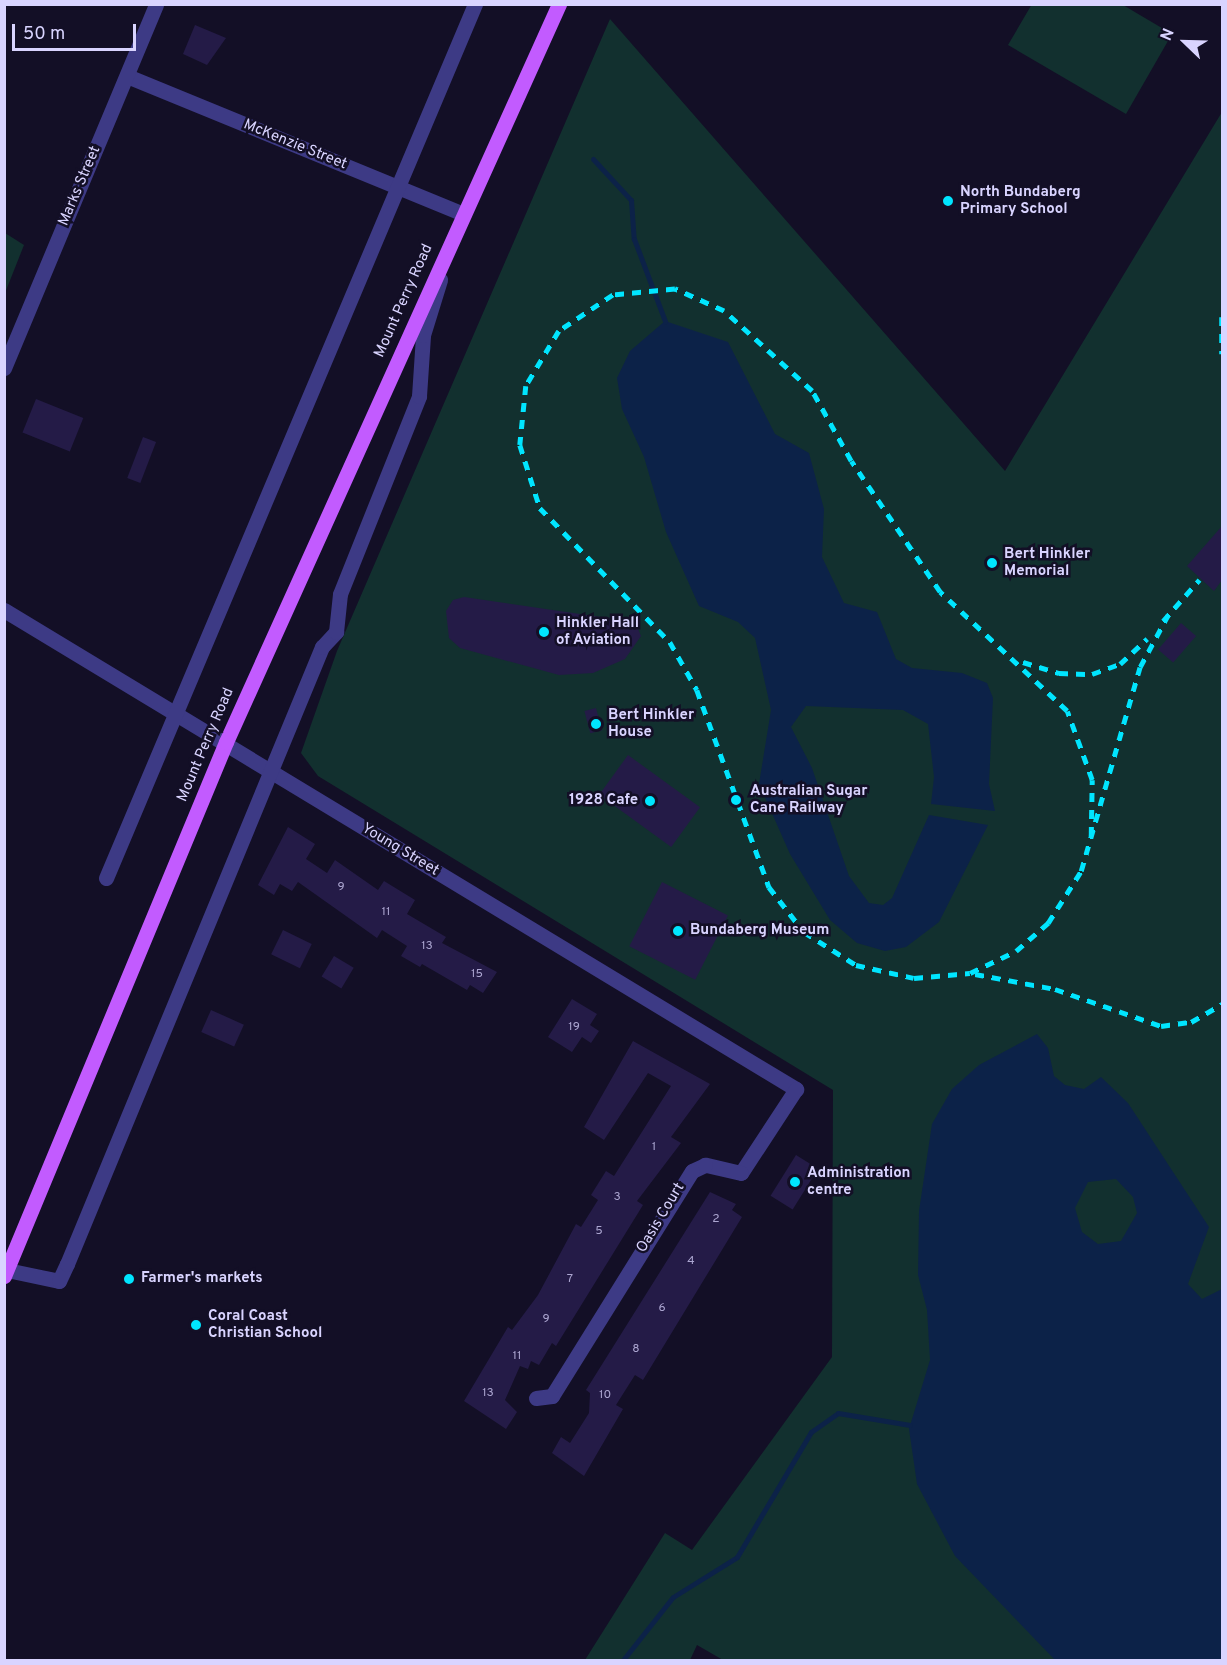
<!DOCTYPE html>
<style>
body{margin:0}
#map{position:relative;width:1227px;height:1665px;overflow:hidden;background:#130f26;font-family:Overpass,sans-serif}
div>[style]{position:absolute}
.green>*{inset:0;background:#12302f}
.water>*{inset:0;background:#0c2248}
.stream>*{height:5px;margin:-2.5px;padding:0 2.5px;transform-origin:2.5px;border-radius:2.5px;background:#0c2248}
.building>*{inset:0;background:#241b47;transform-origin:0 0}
.minor>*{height:15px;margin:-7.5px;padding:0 7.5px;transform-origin:7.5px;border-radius:7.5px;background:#3d3a85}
.major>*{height:15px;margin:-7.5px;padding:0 7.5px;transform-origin:7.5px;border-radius:7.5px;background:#c25bff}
.rail>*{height:4.5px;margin-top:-2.25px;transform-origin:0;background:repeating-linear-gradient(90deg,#00e5ff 0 9px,transparent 0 17px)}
.dots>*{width:16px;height:16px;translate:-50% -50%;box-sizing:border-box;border:3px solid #130f26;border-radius:50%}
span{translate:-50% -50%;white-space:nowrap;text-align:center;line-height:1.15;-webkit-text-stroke:5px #130f26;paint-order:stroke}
.number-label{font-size:12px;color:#aca6d1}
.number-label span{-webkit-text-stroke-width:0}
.street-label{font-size:15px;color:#d9d4ff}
.poi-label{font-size:15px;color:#d9d4ff;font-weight:700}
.left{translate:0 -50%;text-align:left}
.right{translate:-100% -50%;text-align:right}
.frame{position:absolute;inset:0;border:6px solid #d9d4ff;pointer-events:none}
.north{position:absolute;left:1155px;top:12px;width:60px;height:60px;-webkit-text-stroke:4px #130f26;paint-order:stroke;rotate:293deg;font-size:16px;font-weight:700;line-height:24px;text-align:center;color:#d9d4ff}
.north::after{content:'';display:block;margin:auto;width:21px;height:27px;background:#d9d4ff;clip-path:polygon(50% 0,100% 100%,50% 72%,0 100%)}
.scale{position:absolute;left:12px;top:24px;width:124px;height:27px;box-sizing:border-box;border:3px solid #d9d4ff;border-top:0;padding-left:8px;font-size:18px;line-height:21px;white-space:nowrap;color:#d9d4ff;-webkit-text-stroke:4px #130f26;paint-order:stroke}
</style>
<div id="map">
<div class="green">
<div style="clip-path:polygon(1032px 4px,1123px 5px,1172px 34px,1126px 114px,1008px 45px)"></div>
<div style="clip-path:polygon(610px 19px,1005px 471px,1222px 112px,1222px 1660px,723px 1660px,697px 1645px,690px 1660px,585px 1660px,665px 1533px,692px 1550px,832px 1357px,833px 1090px,318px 776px,301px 753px,337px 651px)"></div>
<div style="clip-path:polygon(5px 233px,24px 245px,5px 293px)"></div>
</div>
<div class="water">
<div style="clip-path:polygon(665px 321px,728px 342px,775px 434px,809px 453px,824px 509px,822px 557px,844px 603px,877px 612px,896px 659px,912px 668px,962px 673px,987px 683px,993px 698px,989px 784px,995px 811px,931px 804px,934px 777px,928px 724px,903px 710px,806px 706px,791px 727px,812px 768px,849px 876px,869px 903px,883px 905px,892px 898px,929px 815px,988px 825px,939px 922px,906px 947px,885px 951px,857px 943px,830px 920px,790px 854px,759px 784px,771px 710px,755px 638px,738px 622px,699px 606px,666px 532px,644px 457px,622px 409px,617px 378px,630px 351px)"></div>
<div style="clip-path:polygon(evenodd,1037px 1034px,1048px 1048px,1054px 1076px,1065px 1085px,1084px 1089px,1101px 1077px,1128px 1103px,1209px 1227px,1188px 1284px,1202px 1299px,1222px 1289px,1222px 1660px,1055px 1660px,955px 1556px,917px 1484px,909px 1429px,930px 1360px,927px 1310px,918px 1275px,919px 1211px,932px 1124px,952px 1089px,979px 1065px,1037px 1034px,1116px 1179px,1133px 1197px,1137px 1213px,1121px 1241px,1098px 1244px,1082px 1232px,1075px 1208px,1088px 1182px,1116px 1179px)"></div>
</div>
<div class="stream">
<div style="left:593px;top:159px;width:56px;rotate:47.2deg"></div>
<div style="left:631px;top:200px;width:39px;rotate:86deg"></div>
<div style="left:634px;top:239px;width:88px;rotate:69.3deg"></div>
<div style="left:623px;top:1660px;width:80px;rotate:-51.6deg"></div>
<div style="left:673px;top:1597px;width:75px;rotate:-32deg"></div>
<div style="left:737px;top:1557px;width:145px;rotate:-59.4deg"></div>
<div style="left:811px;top:1432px;width:33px;rotate:-35deg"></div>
<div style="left:838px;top:1413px;width:73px;rotate:9.5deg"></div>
</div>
<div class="building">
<div style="clip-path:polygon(195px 25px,226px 38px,207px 65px,183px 54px)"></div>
<div style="left:36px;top:399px;width:51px;height:36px;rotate:22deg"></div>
<div style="left:143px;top:437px;width:14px;height:44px;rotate:21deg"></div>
<div style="clip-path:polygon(1222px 526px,1222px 580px,1214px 591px,1187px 566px)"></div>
<div style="clip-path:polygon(464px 597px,635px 622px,641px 636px,625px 659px,593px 673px,559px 675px,460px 648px,449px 638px,446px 611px,453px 600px)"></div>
<div style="left:1181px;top:623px;width:20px;height:35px;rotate:41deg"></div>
<div style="left:596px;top:708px;width:23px;height:12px;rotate:75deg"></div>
<div style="left:628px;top:755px;width:89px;height:49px;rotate:36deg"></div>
<div style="clip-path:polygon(288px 827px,315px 844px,306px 859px,327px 873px,335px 860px,378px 890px,384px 881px,415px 900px,407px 914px,446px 937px,442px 943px,497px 972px,483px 993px,470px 985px,467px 990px,422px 964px,420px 967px,401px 956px,407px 946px,382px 930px,377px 938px,298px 882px,292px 891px,280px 884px,274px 895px,258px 885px)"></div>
<div style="left:662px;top:882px;width:74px;height:72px;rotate:27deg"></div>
<div style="left:283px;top:930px;width:32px;height:27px;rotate:26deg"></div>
<div style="left:334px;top:956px;width:23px;height:24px;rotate:31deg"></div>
<div style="clip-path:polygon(572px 999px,597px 1014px,590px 1025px,599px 1031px,591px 1043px,582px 1037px,572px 1052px,548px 1037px)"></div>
<div style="left:211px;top:1010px;width:36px;height:24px;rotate:24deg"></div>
<div style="clip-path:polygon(633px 1041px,710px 1084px,671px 1137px,681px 1143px,637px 1201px,643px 1205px,556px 1346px,552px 1343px,539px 1365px,531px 1361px,528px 1369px,520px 1366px,505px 1400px,517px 1412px,506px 1429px,464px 1401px,508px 1327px,512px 1330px,538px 1295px,576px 1224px,581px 1227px,598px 1200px,591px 1195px,606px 1171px,614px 1176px,671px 1086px,648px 1073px,604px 1140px,584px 1127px)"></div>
<div style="left:796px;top:1155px;width:26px;height:48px;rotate:32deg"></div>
<div style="clip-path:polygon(710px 1192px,736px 1204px,732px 1210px,742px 1217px,643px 1380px,635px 1375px,616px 1405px,623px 1409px,584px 1476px,552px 1453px,561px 1437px,570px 1443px,589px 1413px,590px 1393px,586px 1390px)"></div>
</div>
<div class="minor">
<div style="left:127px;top:76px;width:364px;rotate:22.3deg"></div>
<div style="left:4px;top:368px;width:394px;rotate:-67.3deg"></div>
<div style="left:4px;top:610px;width:926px;rotate:31.17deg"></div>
<div style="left:796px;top:1089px;width:100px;rotate:123.2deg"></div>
<div style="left:741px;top:1173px;width:37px;rotate:-167deg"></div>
<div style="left:705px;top:1165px;width:14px;rotate:155deg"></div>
<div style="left:692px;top:1171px;width:265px;rotate:121.9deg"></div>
<div style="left:106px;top:878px;width:949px;rotate:-67.11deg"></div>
<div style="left:7px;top:1270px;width:53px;rotate:11.9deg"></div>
<div style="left:59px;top:1281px;width:19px;rotate:-65deg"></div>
<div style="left:67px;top:1264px;width:668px;rotate:-67.55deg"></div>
<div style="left:322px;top:647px;width:21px;rotate:-47deg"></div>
<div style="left:336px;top:632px;width:38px;rotate:-84deg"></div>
<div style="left:340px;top:594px;width:213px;rotate:-68.2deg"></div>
<div style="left:419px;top:396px;width:61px;rotate:-86.2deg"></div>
<div style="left:423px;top:335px;width:58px;rotate:-72.8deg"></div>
<div style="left:536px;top:1398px;width:16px;rotate:-7deg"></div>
</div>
<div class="major">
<div style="left:4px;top:1276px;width:578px;rotate:-67.43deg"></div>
<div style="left:226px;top:742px;width:810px;rotate:-65.71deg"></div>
</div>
<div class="rail">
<div style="left:1222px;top:317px;width:37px;rotate:90deg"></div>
<div style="left:1163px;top:621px;width:55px;rotate:-48.7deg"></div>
<div style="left:1023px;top:662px;width:38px;rotate:17deg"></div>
<div style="left:1059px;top:673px;width:33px;rotate:2deg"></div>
<div style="left:1092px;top:674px;width:30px;rotate:-20deg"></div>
<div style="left:1120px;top:664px;width:37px;rotate:-43deg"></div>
<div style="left:1091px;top:836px;width:56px;rotate:-89deg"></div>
<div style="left:1092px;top:780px;width:73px;rotate:-109.9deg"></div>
<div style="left:1067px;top:711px;width:174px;rotate:-136.9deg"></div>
<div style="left:940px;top:592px;width:158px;rotate:-124.2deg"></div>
<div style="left:851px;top:461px;width:80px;rotate:-119.1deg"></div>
<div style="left:812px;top:391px;width:119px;rotate:-137.7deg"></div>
<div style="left:724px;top:311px;width:54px;rotate:-155.8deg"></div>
<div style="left:675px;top:289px;width:62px;rotate:174.5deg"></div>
<div style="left:613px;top:295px;width:65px;rotate:146.3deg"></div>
<div style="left:559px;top:331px;width:64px;rotate:121deg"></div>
<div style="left:526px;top:386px;width:59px;rotate:95.8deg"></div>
<div style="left:520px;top:445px;width:66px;rotate:72.4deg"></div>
<div style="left:540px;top:508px;width:187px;rotate:45.9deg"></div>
<div style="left:670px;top:642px;width:55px;rotate:60.6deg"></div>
<div style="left:697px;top:690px;width:210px;rotate:69.9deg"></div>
<div style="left:769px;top:887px;width:57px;rotate:52.1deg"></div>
<div style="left:804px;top:932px;width:62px;rotate:32.4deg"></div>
<div style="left:856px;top:965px;width:59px;rotate:12.6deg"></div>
<div style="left:914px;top:978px;width:56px;rotate:-5.1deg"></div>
<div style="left:970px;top:973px;width:51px;rotate:-25.6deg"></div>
<div style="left:1016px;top:951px;width:43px;rotate:-41.2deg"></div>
<div style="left:1048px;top:923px;width:62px;rotate:-57.6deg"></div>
<div style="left:1081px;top:871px;width:212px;rotate:-73.9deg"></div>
<div style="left:1140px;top:667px;width:59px;rotate:-61.7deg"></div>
<div style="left:975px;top:974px;width:81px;rotate:10.6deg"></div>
<div style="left:1055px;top:989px;width:112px;rotate:19.2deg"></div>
<div style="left:1161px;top:1026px;width:30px;rotate:-8deg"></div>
<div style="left:1191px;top:1022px;width:36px;rotate:-30deg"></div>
</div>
<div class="dots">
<div style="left:948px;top:201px;background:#00e5ff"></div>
<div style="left:992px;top:563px;background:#00e5ff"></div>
<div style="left:544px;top:632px;background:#00e5ff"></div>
<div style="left:596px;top:724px;background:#00e5ff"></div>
<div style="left:736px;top:800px;background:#00e5ff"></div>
<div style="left:650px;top:801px;background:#00e5ff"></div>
<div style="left:678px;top:931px;background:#00e5ff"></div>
<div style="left:795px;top:1182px;background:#00e5ff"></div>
<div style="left:129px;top:1279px;background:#00e5ff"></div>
<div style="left:196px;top:1325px;background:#00e5ff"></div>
</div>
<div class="number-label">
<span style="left:341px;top:888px">9</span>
<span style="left:386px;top:913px">11</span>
<span style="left:427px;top:947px">13</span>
<span style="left:477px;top:975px">15</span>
<span style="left:574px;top:1028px">19</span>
<span style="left:654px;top:1148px">1</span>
<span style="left:617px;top:1198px">3</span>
<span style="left:716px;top:1220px">2</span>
<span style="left:599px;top:1232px">5</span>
<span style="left:691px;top:1262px">4</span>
<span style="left:570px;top:1280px">7</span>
<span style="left:662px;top:1309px">6</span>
<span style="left:546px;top:1320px">9</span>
<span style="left:636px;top:1350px">8</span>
<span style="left:517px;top:1357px">11</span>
<span style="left:488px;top:1394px">13</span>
<span style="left:605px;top:1396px">10</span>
</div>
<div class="street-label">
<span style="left:295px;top:145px;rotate:22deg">McKenzie Street</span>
<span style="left:80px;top:186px;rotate:-67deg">Marks Street</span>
<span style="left:404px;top:301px;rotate:-66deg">Mount Perry Road</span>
<span style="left:206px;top:745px;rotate:-67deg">Mount Perry Road</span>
<span style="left:400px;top:850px;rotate:31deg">Young Street</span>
<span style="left:661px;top:1218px;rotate:-59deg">Oasis Court</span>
</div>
<div class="poi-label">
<span class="left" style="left:960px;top:201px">North Bundaberg<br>Primary School</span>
<span class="left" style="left:1004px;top:563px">Bert Hinkler<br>Memorial</span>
<span class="left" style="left:556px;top:632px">Hinkler Hall<br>of Aviation</span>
<span class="left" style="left:608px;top:724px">Bert Hinkler<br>House</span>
<span class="left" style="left:750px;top:800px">Australian Sugar<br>Cane Railway</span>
<span class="right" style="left:638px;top:801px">1928 Cafe</span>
<span class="left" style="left:690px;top:931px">Bundaberg Museum</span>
<span class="left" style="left:807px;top:1182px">Administration<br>centre</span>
<span class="left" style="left:141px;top:1279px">Farmer's markets</span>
<span class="left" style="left:208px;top:1325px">Coral Coast<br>Christian School</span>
</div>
<div class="frame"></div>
<div class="north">N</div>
<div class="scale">50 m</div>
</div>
